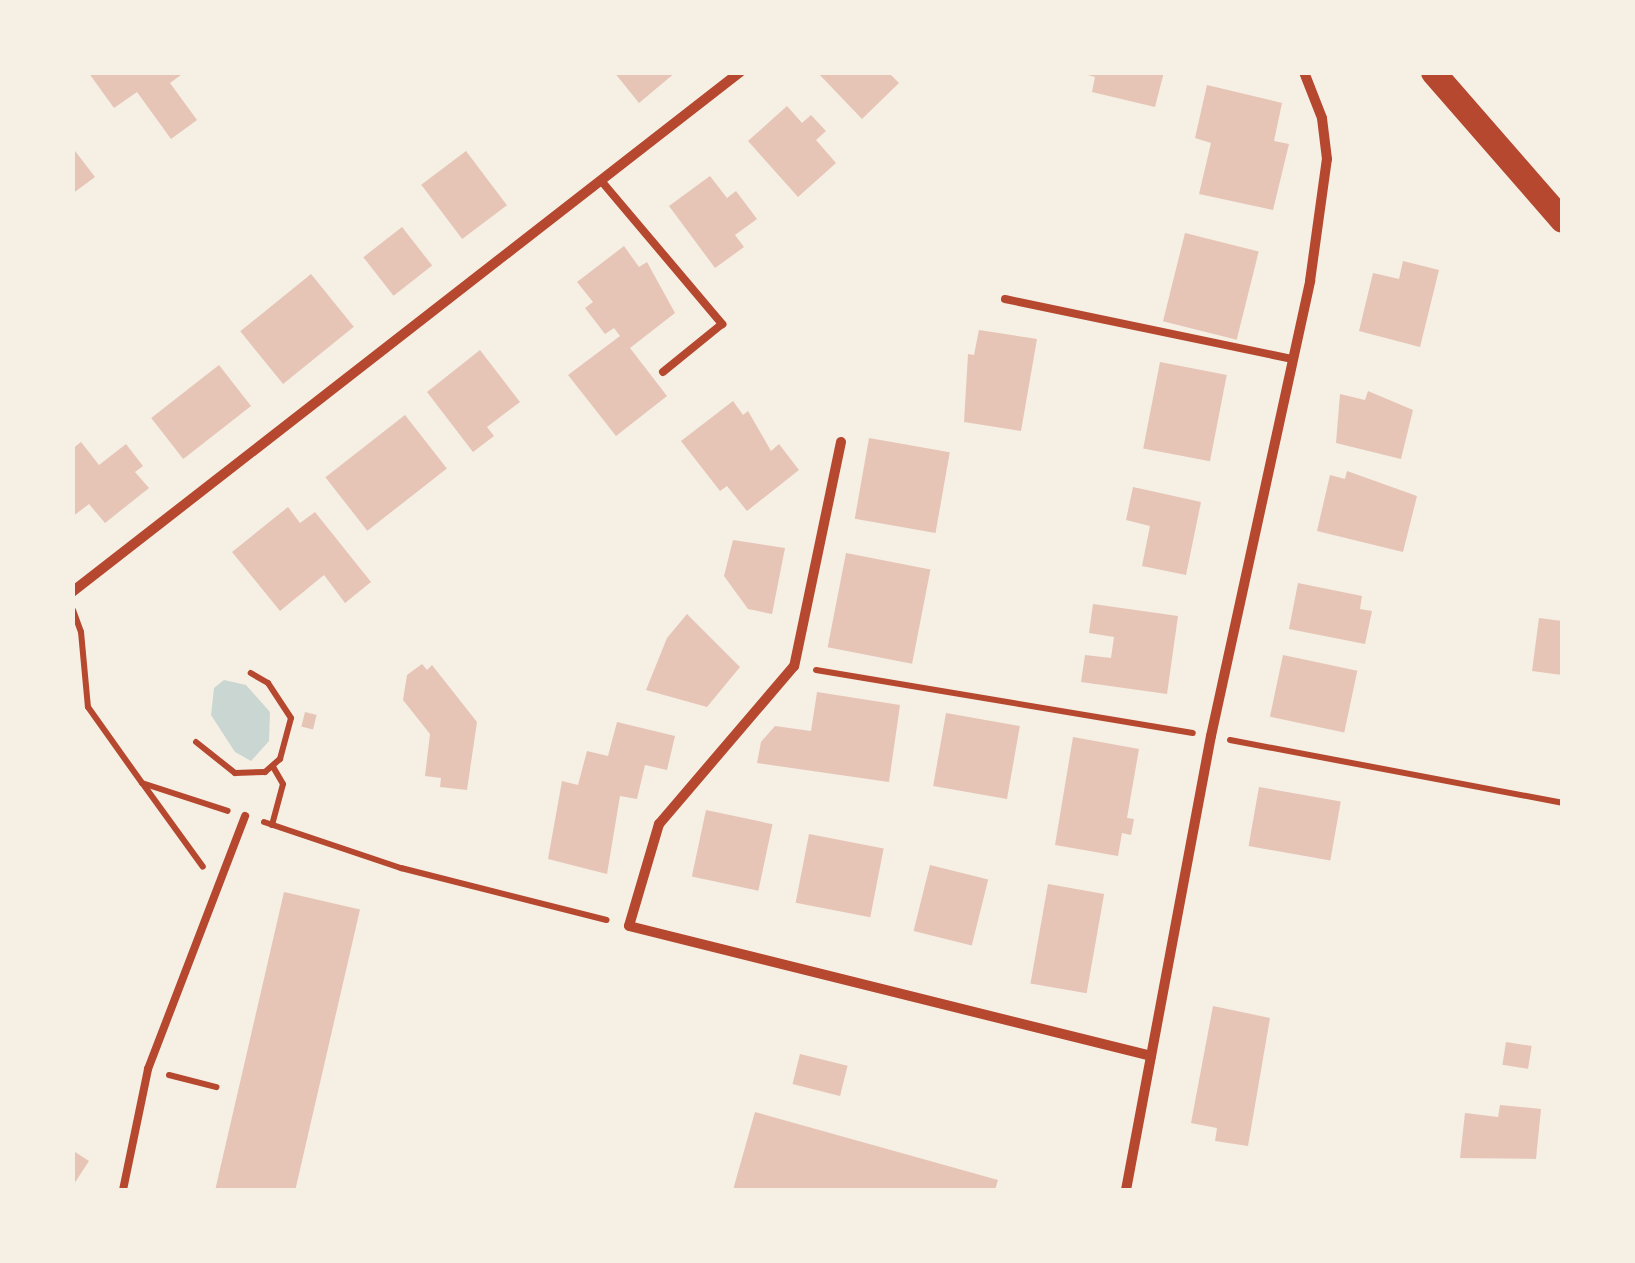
<!DOCTYPE html>
<style>
body{margin:0}
#map{position:relative;width:1635px;height:1263px;overflow:hidden;background:#f6efe4;font-family:Ubuntu,sans-serif}
div>[style]{position:absolute}
.water>*{inset:0;background:#c9d6d2}
.building>*{inset:0;background:#e6c5b7;transform-origin:0 0}
.path>*{height:6px;margin:-3px;padding:0 3px;transform-origin:3px;border-radius:3px;background:#b5482f}
.service>*{height:8px;margin:-4px;padding:0 4px;transform-origin:4px;border-radius:4px;background:#b5482f}
.minor>*{height:10px;margin:-5px;padding:0 5px;transform-origin:5px;border-radius:5px;background:#b5482f}
.primary>*{height:25px;margin:-12.5px;padding:0 12.5px;transform-origin:12.5px;border-radius:12.5px;background:#b5482f}
span{translate:-50% -50%;white-space:nowrap;text-align:center;line-height:1.15;-webkit-text-stroke:9px #f6efe4;paint-order:stroke}
.frame{position:absolute;inset:0;border:75px solid #f6efe4;pointer-events:none}
</style>
<div id="map">
<div class="water">
<div style="clip-path:polygon(224px 680px,246px 685px,270px 712px,269px 741px,251px 761px,235px 752px,211px 715px,214px 688px)"></div>
</div>
<div class="building">
<div style="clip-path:polygon(88px 72px,185px 72px,170px 83px,197px 120px,171px 139px,137px 92px,114px 108px)"></div>
<div style="clip-path:polygon(614px 72px,676px 72px,639px 103px)"></div>
<div style="clip-path:polygon(817px 72px,888px 72px,899px 83px,862px 119px)"></div>
<div style="clip-path:polygon(1164px 72px,1155px 107px,1092px 92px,1095px 77px,1084px 74px)"></div>
<div style="clip-path:polygon(1207px 85px,1282px 103px,1274px 141px,1289px 144px,1273px 210px,1199px 194px,1211px 143px,1195px 138px)"></div>
<div style="clip-path:polygon(787px 106px,802px 123px,811px 115px,826px 131px,816px 140px,836px 163px,798px 197px,748px 141px)"></div>
<div style="clip-path:polygon(72px 147px,95px 177px,72px 194px)"></div>
<div style="left:466px;top:151px;width:68px;height:56px;rotate:53deg"></div>
<div style="clip-path:polygon(710px 176px,727px 198px,736px 191px,757px 219px,735px 235px,744px 247px,715px 268px,669px 206px)"></div>
<div style="left:402px;top:227px;width:49px;height:49px;rotate:52deg"></div>
<div style="left:1185px;top:233px;width:76px;height:91px;rotate:14deg"></div>
<div style="clip-path:polygon(624px 246px,639px 267px,647px 262px,675px 313px,630px 348px,667px 396px,616px 436px,568px 375px,620px 336px,614px 328px,605px 334px,585px 308px,593px 302px,577px 282px)"></div>
<div style="clip-path:polygon(1403px 261px,1439px 270px,1420px 347px,1359px 331px,1373px 273px,1399px 279px)"></div>
<div style="left:311px;top:274px;width:68px;height:91px;rotate:51deg"></div>
<div style="clip-path:polygon(979px 330px,1037px 339px,1021px 431px,964px 422px,968px 354px,974px 355px)"></div>
<div style="clip-path:polygon(480px 350px,520px 402px,487px 427px,494px 436px,473px 452px,427px 392px)"></div>
<div style="left:1160px;top:362px;width:68px;height:88px;rotate:11deg"></div>
<div style="left:219px;top:365px;width:52px;height:86px;rotate:52deg"></div>
<div style="clip-path:polygon(1368px 391px,1413px 410px,1401px 459px,1336px 443px,1340px 394px,1365px 400px)"></div>
<div style="clip-path:polygon(733px 401px,743px 415px,748px 411px,771px 451px,779px 444px,799px 470px,747px 511px,727px 486px,720px 491px,681px 441px)"></div>
<div style="left:405px;top:415px;width:68px;height:101px;rotate:52deg"></div>
<div style="left:869px;top:438px;width:82px;height:82px;rotate:10deg"></div>
<div style="clip-path:polygon(81px 442px,99px 465px,126px 444px,143px 466px,135px 472px,149px 488px,105px 523px,89px 504px,72px 517px,72px 449px)"></div>
<div style="clip-path:polygon(1347px 471px,1417px 496px,1403px 552px,1317px 531px,1330px 475px,1345px 479px)"></div>
<div style="clip-path:polygon(1133px 487px,1201px 502px,1186px 575px,1142px 566px,1150px 526px,1126px 520px)"></div>
<div style="clip-path:polygon(288px 507px,300px 523px,315px 512px,371px 582px,345px 603px,324px 575px,280px 611px,232px 552px)"></div>
<div style="clip-path:polygon(733px 540px,785px 548px,772px 614px,748px 609px,724px 576px)"></div>
<div style="left:846px;top:553px;width:86px;height:96px;rotate:11deg"></div>
<div style="clip-path:polygon(1298px 583px,1362px 596px,1360px 609px,1372px 611px,1365px 644px,1289px 629px)"></div>
<div style="clip-path:polygon(1093px 604px,1178px 616px,1167px 694px,1081px 682px,1085px 655px,1111px 658px,1114px 637px,1089px 633px)"></div>
<div style="clip-path:polygon(687px 614px,740px 667px,707px 707px,646px 690px,667px 638px)"></div>
<div style="clip-path:polygon(1539px 618px,1562px 621px,1562px 675px,1532px 671px)"></div>
<div style="left:1283px;top:655px;width:76px;height:63px;rotate:12deg"></div>
<div style="clip-path:polygon(422px 664px,427px 670px,432px 665px,477px 722px,467px 790px,440px 787px,441px 778px,425px 776px,430px 734px,403px 700px,407px 675px)"></div>
<div style="clip-path:polygon(817px 692px,900px 705px,889px 782px,757px 763px,761px 742px,775px 726px,811px 731px)"></div>
<div style="left:305px;top:712px;width:12px;height:15px;rotate:14deg"></div>
<div style="left:946px;top:713px;width:75px;height:74px;rotate:10deg"></div>
<div style="clip-path:polygon(617px 722px,675px 736px,667px 770px,645px 765px,637px 799px,620px 796px,607px 874px,548px 859px,562px 781px,578px 785px,587px 751px,608px 756px)"></div>
<div style="clip-path:polygon(1073px 737px,1139px 749px,1127px 818px,1134px 819px,1131px 835px,1122px 833px,1118px 856px,1055px 845px)"></div>
<div style="left:1259px;top:787px;width:83px;height:60px;rotate:10deg"></div>
<div style="left:706px;top:810px;width:68px;height:68px;rotate:12deg"></div>
<div style="left:809px;top:834px;width:76px;height:70px;rotate:11deg"></div>
<div style="left:930px;top:865px;width:60px;height:68px;rotate:14deg"></div>
<div style="left:1048px;top:884px;width:57px;height:101px;rotate:10deg"></div>
<div style="left:284px;top:892px;width:78px;height:309px;rotate:13deg"></div>
<div style="clip-path:polygon(1213px 1006px,1270px 1018px,1248px 1146px,1215px 1141px,1217px 1128px,1191px 1123px)"></div>
<div style="left:1506px;top:1042px;width:26px;height:23px;rotate:9deg"></div>
<div style="left:800px;top:1054px;width:49px;height:31px;rotate:14deg"></div>
<div style="clip-path:polygon(1500px 1105px,1541px 1109px,1536px 1159px,1460px 1158px,1465px 1113px,1498px 1117px)"></div>
<div style="clip-path:polygon(755px 1112px,998px 1180px,995px 1190px,733px 1190px)"></div>
<div style="clip-path:polygon(72px 1150px,89px 1161px,72px 1187px)"></div>
</div>
<div class="path">
<div style="left:73px;top:610px;width:23px;rotate:70deg"></div>
<div style="left:81px;top:632px;width:75px;rotate:84.7deg"></div>
<div style="left:88px;top:707px;width:93px;rotate:54.6deg"></div>
<div style="left:142px;top:783px;width:90px;rotate:18deg"></div>
<div style="left:816px;top:670px;width:382px;rotate:9.5deg"></div>
<div style="left:1230px;top:740px;width:338px;rotate:10.7deg"></div>
<div style="left:196px;top:742px;width:50px;rotate:38.5deg"></div>
<div style="left:235px;top:773px;width:30px;rotate:-2deg"></div>
<div style="left:265px;top:772px;width:20px;rotate:-41deg"></div>
<div style="left:280px;top:759px;width:42px;rotate:-75deg"></div>
<div style="left:291px;top:718px;width:42px;rotate:-123.3deg"></div>
<div style="left:268px;top:683px;width:20px;rotate:-150deg"></div>
<div style="left:143px;top:784px;width:102px;rotate:54.1deg"></div>
<div style="left:264px;top:822px;width:145px;rotate:18.6deg"></div>
<div style="left:401px;top:868px;width:212px;rotate:14.2deg"></div>
<div style="left:272px;top:825px;width:42px;rotate:-75deg"></div>
<div style="left:283px;top:784px;width:20px;rotate:-120deg"></div>
<div style="left:169px;top:1075px;width:49px;rotate:14.3deg"></div>
</div>
<div class="service">
<div style="left:603px;top:183px;width:185px;rotate:49.8deg"></div>
<div style="left:722px;top:324px;width:76px;rotate:140.9deg"></div>
<div style="left:1005px;top:299px;width:294px;rotate:11.8deg"></div>
<div style="left:123px;top:1190px;width:124px;rotate:-78.3deg"></div>
<div style="left:148px;top:1069px;width:271px;rotate:-69deg"></div>
</div>
<div class="minor">
<div style="left:841px;top:442px;width:229px;rotate:101.8deg"></div>
<div style="left:794px;top:666px;width:208px;rotate:130.5deg"></div>
<div style="left:659px;top:824px;width:106px;rotate:106.4deg"></div>
<div style="left:629px;top:926px;width:538px;rotate:13.98deg"></div>
<div style="left:72px;top:592px;width:847px;rotate:-37.9deg"></div>
<div style="left:1126px;top:1190px;width:462px;rotate:-79.4deg"></div>
<div style="left:1211px;top:736px;width:466px;rotate:-77.7deg"></div>
<div style="left:1310px;top:281px;width:123px;rotate:-82.1deg"></div>
<div style="left:1327px;top:159px;width:41px;rotate:-97deg"></div>
<div style="left:1322px;top:118px;width:49px;rotate:-111.4deg"></div>
</div>
<div class="primary">
<div style="left:1433px;top:72px;width:196px;rotate:48.9deg"></div>
</div>
<div class="frame"></div>
</div>
